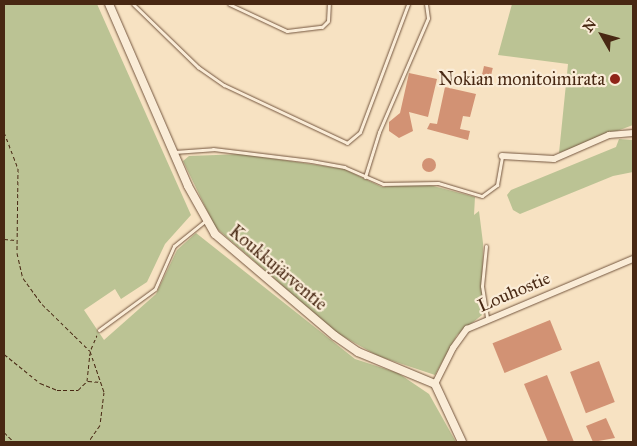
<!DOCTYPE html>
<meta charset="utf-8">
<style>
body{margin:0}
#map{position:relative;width:637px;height:446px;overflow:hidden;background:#f7e2c2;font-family:"IM FELL Great Primer",serif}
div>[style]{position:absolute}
.green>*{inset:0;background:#bbc394}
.building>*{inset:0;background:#d29274;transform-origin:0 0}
.round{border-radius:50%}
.path>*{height:1px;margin-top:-0.5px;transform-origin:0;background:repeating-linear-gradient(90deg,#482813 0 4px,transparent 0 6.5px)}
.roads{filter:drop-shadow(0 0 1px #74563f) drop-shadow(0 0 1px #74563f)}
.service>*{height:3px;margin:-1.5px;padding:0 1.5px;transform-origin:1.5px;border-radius:1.5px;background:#faecd7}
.minor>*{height:6px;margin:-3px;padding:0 3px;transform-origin:3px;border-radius:3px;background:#faecd7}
.tertiary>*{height:8px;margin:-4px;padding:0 4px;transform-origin:4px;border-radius:4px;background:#faecd7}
.dots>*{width:14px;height:14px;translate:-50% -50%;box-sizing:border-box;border:2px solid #faecd7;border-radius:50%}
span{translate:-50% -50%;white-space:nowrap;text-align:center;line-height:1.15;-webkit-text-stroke:4.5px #faecd7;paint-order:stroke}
.poi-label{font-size:18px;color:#482813}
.right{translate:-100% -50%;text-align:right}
.street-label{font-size:18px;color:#482813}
.frame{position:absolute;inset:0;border:5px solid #482813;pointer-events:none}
.north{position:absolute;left:577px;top:10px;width:50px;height:50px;-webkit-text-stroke:4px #faecd7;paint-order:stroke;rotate:308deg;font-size:14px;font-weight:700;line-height:20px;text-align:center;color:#482813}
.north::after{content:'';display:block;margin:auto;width:18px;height:22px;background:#482813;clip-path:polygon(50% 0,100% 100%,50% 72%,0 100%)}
</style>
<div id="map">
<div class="green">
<div style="clip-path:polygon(4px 4px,97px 4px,191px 215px,165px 244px,147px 282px,121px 299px,115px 289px,84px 310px,104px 340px,156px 294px,177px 250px,196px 233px,355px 359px,398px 373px,429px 394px,456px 442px,4px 442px)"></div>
<div style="clip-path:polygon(512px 4px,633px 4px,633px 125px,559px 153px,568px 64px,498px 55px)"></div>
<div style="clip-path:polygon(619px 139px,633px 140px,633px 172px,613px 176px,520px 214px,513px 210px,507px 195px,511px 190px,616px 147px)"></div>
<div style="clip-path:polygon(243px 154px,344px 169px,382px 187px,422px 183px,475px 197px,474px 215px,479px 211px,483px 243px,482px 315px,457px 335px,435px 375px,378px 356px,337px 333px,215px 227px,183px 161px,189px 156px)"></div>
</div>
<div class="building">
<div style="left:484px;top:66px;width:9px;height:17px;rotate:13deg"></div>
<div style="clip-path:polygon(409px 73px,437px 79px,428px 117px,409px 112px,413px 131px,399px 138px,389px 131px,389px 122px,400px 113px)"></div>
<div style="clip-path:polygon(445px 87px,476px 94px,470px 117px,463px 116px,460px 129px,470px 131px,468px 140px,427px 129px,430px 123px,437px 124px)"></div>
<div class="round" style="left:422px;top:158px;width:14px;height:14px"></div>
<div style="left:550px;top:320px;width:32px;height:62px;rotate:68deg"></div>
<div style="left:599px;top:361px;width:44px;height:31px;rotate:69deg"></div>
<div style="clip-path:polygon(547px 375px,574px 442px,548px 442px,524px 384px)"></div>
<div style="clip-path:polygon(606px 418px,615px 438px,593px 442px,586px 426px)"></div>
</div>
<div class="path">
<div style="left:4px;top:132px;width:39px;rotate:69deg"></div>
<div style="left:18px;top:168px;width:85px;rotate:90.7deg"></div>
<div style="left:17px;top:253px;width:26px;rotate:77deg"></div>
<div style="left:23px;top:278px;width:32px;rotate:54deg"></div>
<div style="left:42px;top:304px;width:67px;rotate:44.4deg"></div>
<div style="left:90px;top:351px;width:43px;rotate:71.1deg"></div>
<div style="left:104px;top:392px;width:33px;rotate:97deg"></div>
<div style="left:100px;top:425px;width:21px;rotate:125deg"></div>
<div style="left:4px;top:239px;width:12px;rotate:5deg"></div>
<div style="left:91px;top:349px;width:15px;rotate:-67deg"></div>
<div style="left:4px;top:354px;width:46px;rotate:38.9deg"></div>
<div style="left:40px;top:383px;width:18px;rotate:22deg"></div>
<div style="left:57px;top:390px;width:21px"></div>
<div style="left:78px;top:390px;width:13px;rotate:-45deg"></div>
<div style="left:87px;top:381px;width:28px;rotate:-84deg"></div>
<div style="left:88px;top:381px;width:13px;rotate:4deg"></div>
<div style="left:4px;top:432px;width:14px;rotate:45deg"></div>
</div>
<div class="roads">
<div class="service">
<div style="left:133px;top:4px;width:91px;rotate:44.1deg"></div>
<div style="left:198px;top:67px;width:32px;rotate:35deg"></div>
<div style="left:224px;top:85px;width:136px;rotate:25.2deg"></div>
<div style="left:347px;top:143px;width:17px;rotate:-40deg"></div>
<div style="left:360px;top:132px;width:137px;rotate:-69.4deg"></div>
<div style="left:229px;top:4px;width:64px;rotate:25deg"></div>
<div style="left:287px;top:31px;width:35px;rotate:-7deg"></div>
<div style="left:322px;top:27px;width:8px;rotate:-45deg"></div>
<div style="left:328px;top:21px;width:17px;rotate:-87deg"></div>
<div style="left:174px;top:152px;width:39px;rotate:-4deg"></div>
<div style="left:213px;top:149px;width:99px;rotate:7deg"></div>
<div style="left:311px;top:161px;width:34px;rotate:10deg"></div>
<div style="left:344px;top:167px;width:43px;rotate:23.6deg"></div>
<div style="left:383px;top:184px;width:55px;rotate:-1deg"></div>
<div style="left:438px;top:183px;width:46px;rotate:16.5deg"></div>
<div style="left:482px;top:196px;width:19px;rotate:-36deg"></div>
<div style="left:497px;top:185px;width:29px;rotate:-80deg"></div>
<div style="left:365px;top:177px;width:47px;rotate:-72.7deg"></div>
<div style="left:379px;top:132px;width:124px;rotate:-66.7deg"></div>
<div style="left:428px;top:18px;width:14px;rotate:-98deg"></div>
<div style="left:486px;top:246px;width:40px;rotate:95.7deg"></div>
<div style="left:482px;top:286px;width:32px;rotate:81deg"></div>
<div style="left:99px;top:330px;width:69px;rotate:-36.2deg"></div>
<div style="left:155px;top:289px;width:47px;rotate:-66.2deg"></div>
<div style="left:174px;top:246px;width:40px;rotate:-39deg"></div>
</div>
<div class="minor">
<div style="left:502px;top:156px;width:52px;rotate:3.3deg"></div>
<div style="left:554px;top:159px;width:60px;rotate:-23.6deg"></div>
<div style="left:609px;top:135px;width:24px;rotate:-5deg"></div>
<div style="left:435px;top:384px;width:40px;rotate:-63.4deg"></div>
<div style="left:453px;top:348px;width:24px;rotate:-54deg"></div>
<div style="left:467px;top:329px;width:180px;rotate:-22.9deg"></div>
</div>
<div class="tertiary">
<div style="left:109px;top:4px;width:198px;rotate:66.5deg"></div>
<div style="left:188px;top:186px;width:55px;rotate:60.6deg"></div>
<div style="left:215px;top:234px;width:157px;rotate:40.4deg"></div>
<div style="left:335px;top:336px;width:28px;rotate:35deg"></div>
<div style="left:358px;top:352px;width:83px;rotate:22.6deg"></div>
<div style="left:435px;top:384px;width:64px;rotate:65deg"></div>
</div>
</div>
<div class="dots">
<div style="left:615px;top:79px;background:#8f2418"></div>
</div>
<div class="poi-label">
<span class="right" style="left:605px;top:79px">Nokian monitoimirata</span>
</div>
<div class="street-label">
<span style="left:278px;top:268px;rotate:40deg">Koukkujärventie</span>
<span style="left:514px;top:292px;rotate:-23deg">Louhostie</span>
</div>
<div class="frame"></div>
<div class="north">N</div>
</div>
